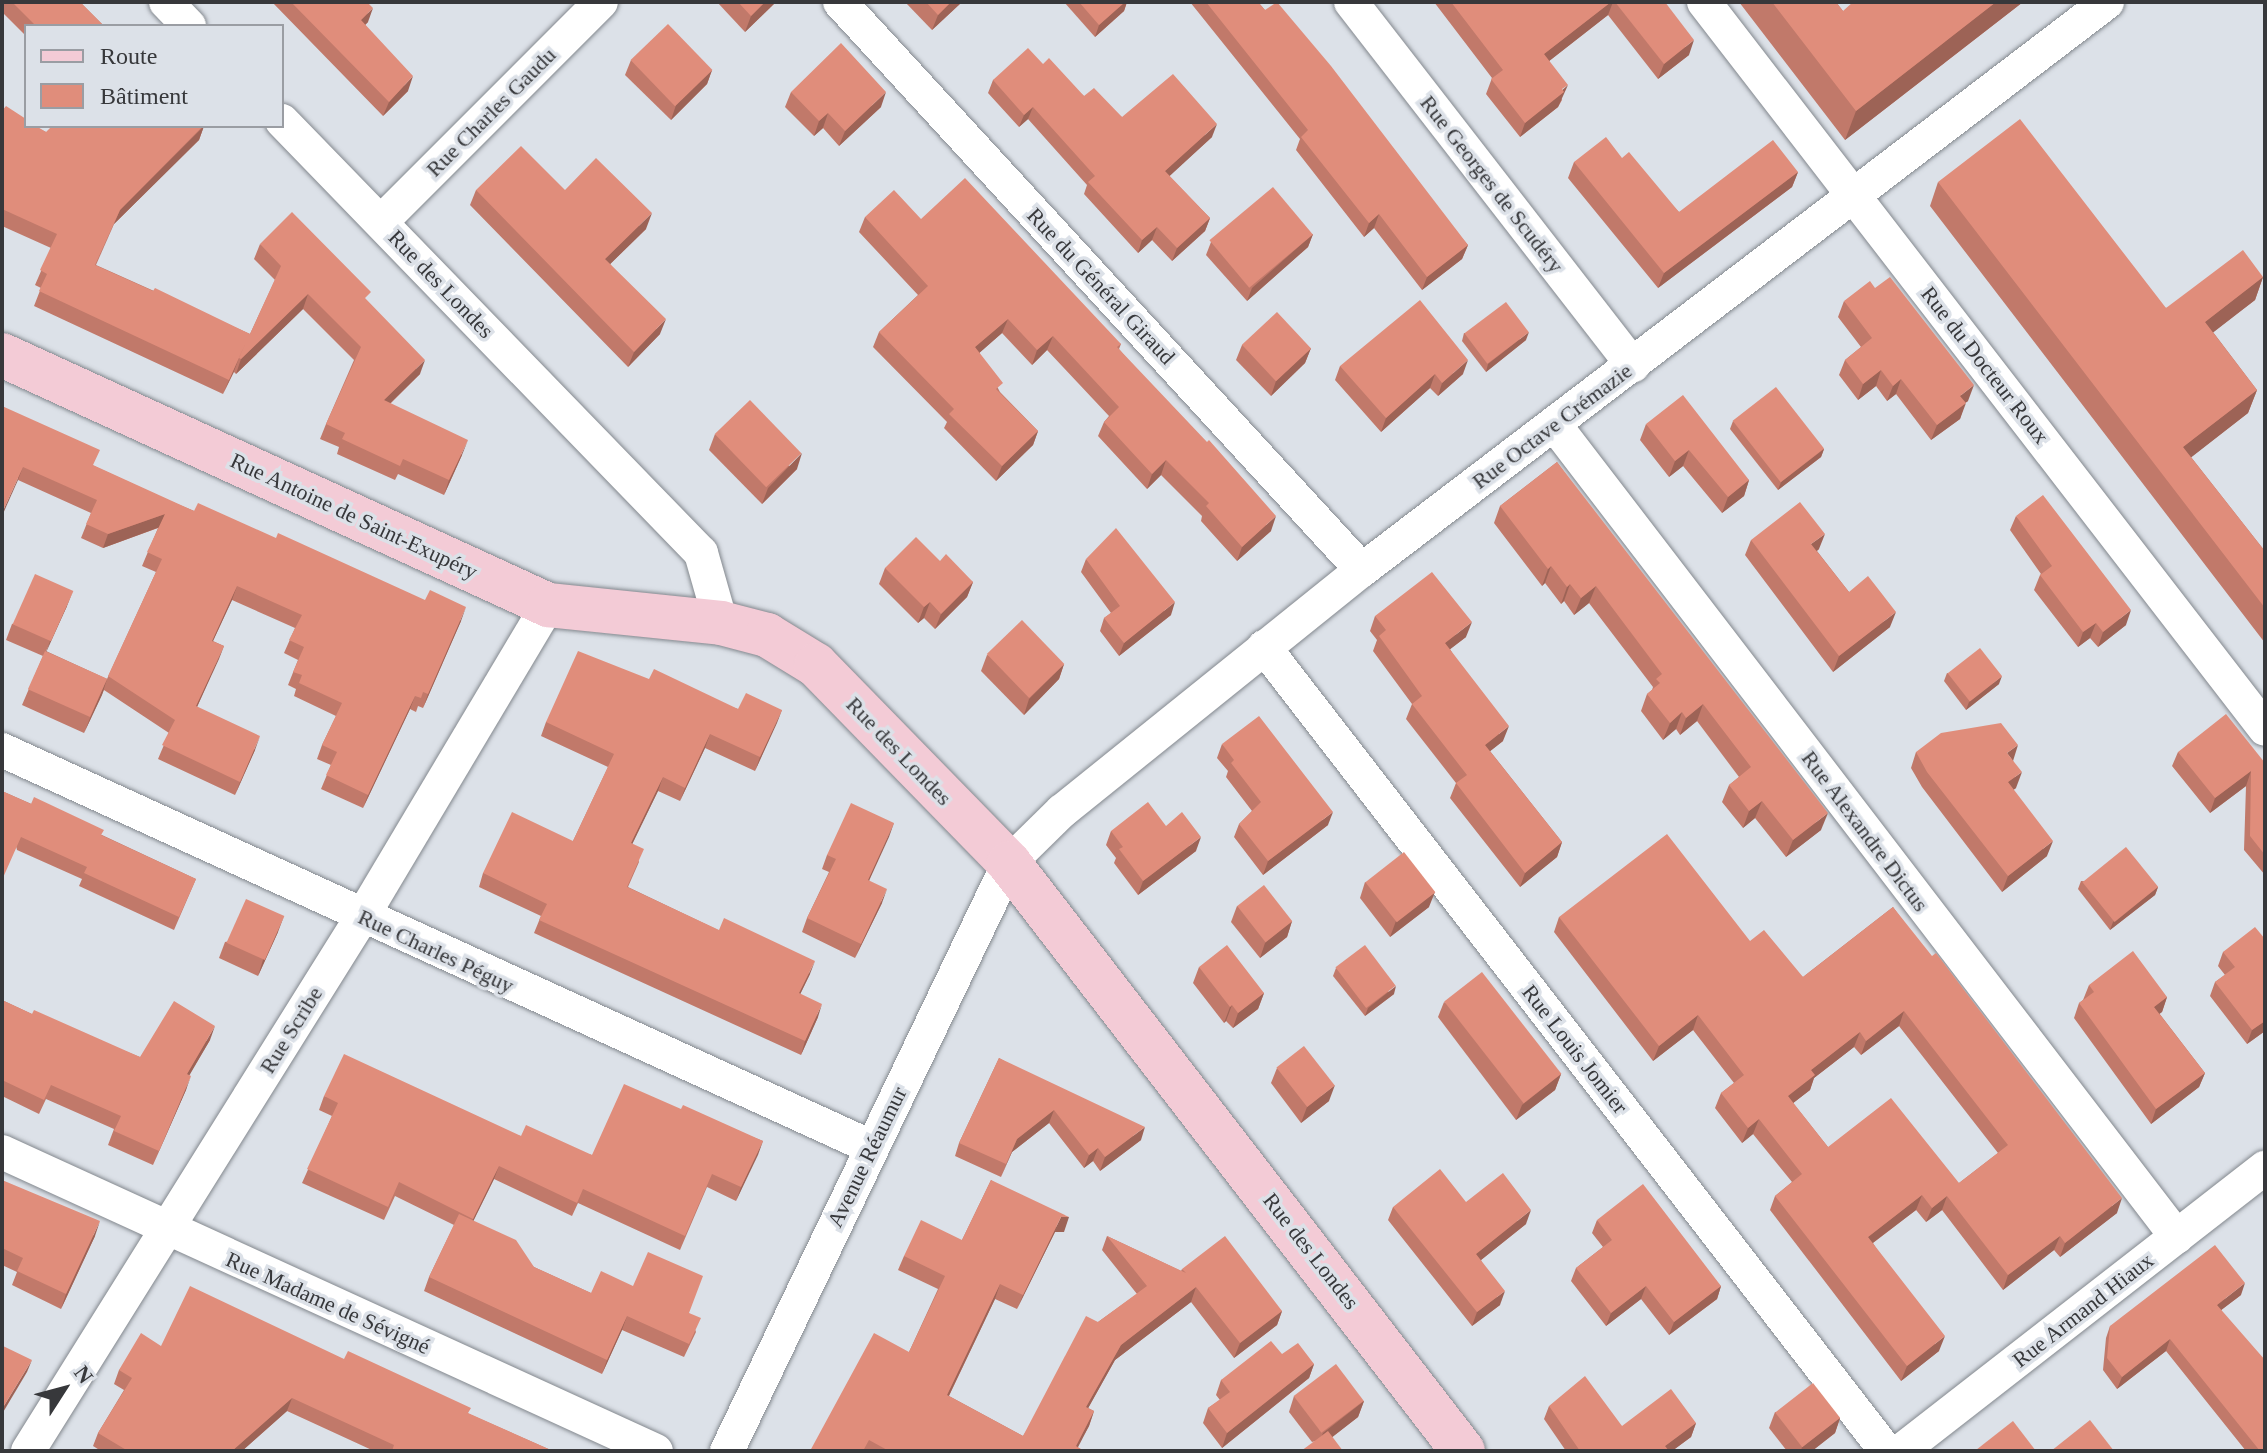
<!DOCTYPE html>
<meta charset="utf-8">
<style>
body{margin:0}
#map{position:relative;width:2267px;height:1453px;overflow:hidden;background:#dce1e8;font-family:"Times New Roman",serif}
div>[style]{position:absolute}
.roads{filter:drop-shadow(0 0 2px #83888e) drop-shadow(0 0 2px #83888e)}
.street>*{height:34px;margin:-17px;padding:0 17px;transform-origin:17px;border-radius:17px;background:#fff}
.secondary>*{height:44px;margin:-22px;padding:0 22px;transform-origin:22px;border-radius:22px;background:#f3cbd6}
.wall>*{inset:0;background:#c1796a}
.shaded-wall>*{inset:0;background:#9d6356}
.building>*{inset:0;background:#e08d7b;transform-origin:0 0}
span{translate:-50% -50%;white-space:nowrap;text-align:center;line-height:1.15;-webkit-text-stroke:7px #dce1e8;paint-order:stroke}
.street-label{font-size:22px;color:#37383b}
.frame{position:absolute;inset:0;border:4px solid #37383b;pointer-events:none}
.legend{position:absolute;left:24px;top:24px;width:260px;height:104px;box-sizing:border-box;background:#dce1e8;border:2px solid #9a9da3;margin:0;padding:10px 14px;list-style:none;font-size:24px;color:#37383b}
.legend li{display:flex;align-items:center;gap:16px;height:40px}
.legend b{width:40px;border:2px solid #9a9da3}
.north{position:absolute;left:24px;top:1349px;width:80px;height:80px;-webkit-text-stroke:6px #dce1e8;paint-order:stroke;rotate:54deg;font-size:22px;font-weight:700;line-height:32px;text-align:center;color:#37383b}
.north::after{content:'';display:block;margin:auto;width:28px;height:36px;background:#37383b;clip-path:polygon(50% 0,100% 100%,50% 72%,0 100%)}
</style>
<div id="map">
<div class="roads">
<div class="street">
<div style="left:166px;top:2px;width:33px;rotate:46deg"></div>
<div style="left:840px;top:2px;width:771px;rotate:47.42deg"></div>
<div style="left:1351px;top:2px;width:460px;rotate:52.2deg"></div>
<div style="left:1704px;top:2px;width:918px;rotate:52.34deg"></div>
<div style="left:282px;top:121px;width:602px;rotate:45.88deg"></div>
<div style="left:701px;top:553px;width:73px;rotate:74.1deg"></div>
<div style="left:381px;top:222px;width:311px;rotate:-45deg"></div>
<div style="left:1554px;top:424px;width:1024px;rotate:52.54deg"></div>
<div style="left:1264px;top:647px;width:1017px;rotate:52.27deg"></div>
<div style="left:2px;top:750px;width:955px;rotate:24.55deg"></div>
<div style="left:2px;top:1152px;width:719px;rotate:24.57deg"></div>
<div style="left:28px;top:1451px;width:630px;rotate:-57.98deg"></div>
<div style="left:362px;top:917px;width:363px;rotate:-59.2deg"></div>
<div style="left:727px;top:1451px;width:652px;rotate:-64.38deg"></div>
<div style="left:1009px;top:863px;width:74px;rotate:-44.5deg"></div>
<div style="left:1062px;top:811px;width:385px;rotate:-38.8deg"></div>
<div style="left:1362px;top:570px;width:937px;rotate:-37.32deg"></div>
<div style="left:1901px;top:1451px;width:461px;rotate:-37.9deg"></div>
</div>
<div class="secondary">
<div style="left:2px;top:355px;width:601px;rotate:24.6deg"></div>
<div style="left:548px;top:605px;width:174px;rotate:5.9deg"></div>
<div style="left:721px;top:623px;width:48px;rotate:14.6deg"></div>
<div style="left:767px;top:635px;width:57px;rotate:31.5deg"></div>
<div style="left:816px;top:665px;width:277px;rotate:45.7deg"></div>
<div style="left:1009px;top:863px;width:743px;rotate:52.33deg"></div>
</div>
</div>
<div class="wall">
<div style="clip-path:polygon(2px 2px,80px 2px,104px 26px,26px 26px,26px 36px,2px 12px)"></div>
<div style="clip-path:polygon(272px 2px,367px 2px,368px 22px,365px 25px,408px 91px,383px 116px)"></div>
<div style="clip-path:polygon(717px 2px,776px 2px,745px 32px)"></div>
<div style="clip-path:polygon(905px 2px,962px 2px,932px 30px)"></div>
<div style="clip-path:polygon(1064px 2px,1127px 2px,1124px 11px,1095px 37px)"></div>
<div style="clip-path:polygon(1190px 2px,1258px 2px,1468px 245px,1462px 259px,1422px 290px,1374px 228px,1364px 237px,1296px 150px,1300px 139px)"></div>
<div style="clip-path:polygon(1434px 2px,1665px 2px,1689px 55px,1658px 79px,1608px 15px,1549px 61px,1562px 100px,1558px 107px,1520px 137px,1486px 94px,1492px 78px)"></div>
<div style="clip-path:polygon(1739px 2px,1836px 2px,1843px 11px,2023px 2px,1845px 140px)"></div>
<div style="clip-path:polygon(631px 60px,712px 70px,707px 84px,671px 120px,625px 75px)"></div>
<div style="clip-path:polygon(1043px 64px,1084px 96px,1122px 117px,1212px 137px,1169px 176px,1210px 218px,1205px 231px,1172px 261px,1152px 240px,1138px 253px,1084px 194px,1087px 185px,1028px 119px,1019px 127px,988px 93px,993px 80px)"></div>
<div style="clip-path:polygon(791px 92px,881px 107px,839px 146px,823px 128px,814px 136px,785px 107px)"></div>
<div style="clip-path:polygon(2px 111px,46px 132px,204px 126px,199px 140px,114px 224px,96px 265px,250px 334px,275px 280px,254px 259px,260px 244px,367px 301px,420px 374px,390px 404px,462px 455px,444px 495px,398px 474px,395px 480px,337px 454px,339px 447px,320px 439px,326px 424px,354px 360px,303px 309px,236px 374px,234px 372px,223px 394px,34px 306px,41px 288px,35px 285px,51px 248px,2px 226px)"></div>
<div style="clip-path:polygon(1622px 158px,1679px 212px,1798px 172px,1792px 187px,1658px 288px,1568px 178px,1574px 162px)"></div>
<div style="clip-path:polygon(1938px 182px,2166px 308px,2263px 277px,2255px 300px,2213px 332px,2257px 390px,2248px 413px,2191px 457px,2264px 550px,2265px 549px,2265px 643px,1930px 206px)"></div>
<div style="clip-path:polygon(476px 190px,565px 190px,646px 229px,610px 264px,660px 334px,628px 367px,470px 205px)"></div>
<div style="clip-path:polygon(865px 217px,921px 219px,1121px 344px,1119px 349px,1271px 531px,1237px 561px,1201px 521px,1202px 516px,1161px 475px,1147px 489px,1098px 436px,1104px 422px,1109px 416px,1047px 350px,1032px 365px,1002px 333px,979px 353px,1000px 392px,1038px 431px,1033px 445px,996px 481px,944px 428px,947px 422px,873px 347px,879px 332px,918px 295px,859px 232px)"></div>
<div style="clip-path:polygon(1313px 234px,1308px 247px,1247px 301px,1206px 255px,1211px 242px)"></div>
<div style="clip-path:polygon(1844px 301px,1968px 401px,1965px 403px,1960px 419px,1931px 440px,1896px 394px,1887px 401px,1876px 386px,1858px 400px,1839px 375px,1845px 360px,1861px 347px,1838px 317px)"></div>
<div style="clip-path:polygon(1464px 333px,1526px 340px,1486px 372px,1462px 341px)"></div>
<div style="clip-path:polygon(1242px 345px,1311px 348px,1305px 363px,1271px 396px,1236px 360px)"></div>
<div style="clip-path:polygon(1340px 366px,1463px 374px,1438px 396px,1430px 388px,1381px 432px,1335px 380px)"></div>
<div style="clip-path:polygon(2px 406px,94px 466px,170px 501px,461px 621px,423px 708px,418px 706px,416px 712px,410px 709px,363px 808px,321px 789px,331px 765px,317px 759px,322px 745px,336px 716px,294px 696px,296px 689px,288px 685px,298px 660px,284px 653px,295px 628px,232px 600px,213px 641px,224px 646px,197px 707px,255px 750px,235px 795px,158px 759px,169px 733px,104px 690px,84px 733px,22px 705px,43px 656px,6px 640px,12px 624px,67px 606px,46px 651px,107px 679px,156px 572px,142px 566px,158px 528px,103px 548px,81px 538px,91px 513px,18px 480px)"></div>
<div style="clip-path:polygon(1733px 421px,1824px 449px,1821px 457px,1778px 490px,1730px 429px)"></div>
<div style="clip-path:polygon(1646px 424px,1749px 480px,1744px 496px,1722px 513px,1683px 466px,1669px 477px,1640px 440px)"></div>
<div style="clip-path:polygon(715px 434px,797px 469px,762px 504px,709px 450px)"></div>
<div style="clip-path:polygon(1557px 462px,1821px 830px,1786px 857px,1755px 818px,1743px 828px,1722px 802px,1729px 785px,1739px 777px,1697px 721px,1680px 735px,1676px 729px,1663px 740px,1641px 711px,1647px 694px,1652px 690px,1653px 687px,1589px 603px,1574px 615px,1564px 601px,1561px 604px,1545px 583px,1542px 586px,1494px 523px,1500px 506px)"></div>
<div style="clip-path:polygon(2016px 516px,2126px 625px,2098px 647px,2090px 638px,2078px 647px,2034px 590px,2040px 575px,2041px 574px,2010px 530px)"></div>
<div style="clip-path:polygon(1751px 540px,1819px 549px,1817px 551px,1849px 592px,1890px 627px,1833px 672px,1745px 555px)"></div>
<div style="clip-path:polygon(1086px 559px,1171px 615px,1119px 656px,1100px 631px,1104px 618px,1111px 613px,1081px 572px)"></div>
<div style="clip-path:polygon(940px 561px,973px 582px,967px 597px,935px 629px,924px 618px,918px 623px,879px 584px,885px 568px)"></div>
<div style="clip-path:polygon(1375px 616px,1466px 637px,1450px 649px,1503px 741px,1490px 751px,1562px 842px,1557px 857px,1520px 887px,1450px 798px,1456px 783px,1406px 719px,1412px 704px,1373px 651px,1377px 640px,1370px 631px)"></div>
<div style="clip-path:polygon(987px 655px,1064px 664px,1059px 679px,1024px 715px,981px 671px)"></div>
<div style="clip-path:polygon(1947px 673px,1999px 684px,1966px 710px,1944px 681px)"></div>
<div style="clip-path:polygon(649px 679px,738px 709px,782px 710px,755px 771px,705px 748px,680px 801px,658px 791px,632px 844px,639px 862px,628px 887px,810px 974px,800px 994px,818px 1017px,801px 1055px,534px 933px,541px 916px,479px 887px,483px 873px,573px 841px,608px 767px,541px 736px,546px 722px)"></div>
<div style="clip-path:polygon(1222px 744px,1328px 825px,1263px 875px,1234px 837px,1239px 824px,1252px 811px,1226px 777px,1228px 771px,1217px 758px)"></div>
<div style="clip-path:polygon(1916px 752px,2013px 760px,2016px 788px,2013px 790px,2047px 856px,2002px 892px,1922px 787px,1911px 768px)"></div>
<div style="clip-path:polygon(2178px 752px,2265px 763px,2265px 875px,2244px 850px,2246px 786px,2210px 813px,2172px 766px)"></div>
<div style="clip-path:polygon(2px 791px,102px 835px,196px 879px,174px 930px,79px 886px,82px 879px,17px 850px)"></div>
<div style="clip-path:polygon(894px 823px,869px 880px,882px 903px,855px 958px,802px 932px,807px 918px,829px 872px,822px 869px,827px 855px)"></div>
<div style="clip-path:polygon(1166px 826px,1196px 851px,1138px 895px,1114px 863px,1116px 858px,1106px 845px,1111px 831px)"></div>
<div style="clip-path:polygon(2081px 881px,2158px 887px,2155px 895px,2110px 930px,2078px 889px)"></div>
<div style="clip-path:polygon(1365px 882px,1429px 907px,1390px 937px,1360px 898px)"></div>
<div style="clip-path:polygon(1237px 906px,1292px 921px,1287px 937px,1260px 958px,1231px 922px)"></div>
<div style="clip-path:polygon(evenodd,1893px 907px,2117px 1213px,2060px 1257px,2054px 1250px,2003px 1290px,1942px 1210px,1926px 1222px,1916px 1210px,1873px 1243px,1939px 1351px,1901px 1381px,1770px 1210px,1775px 1196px,1792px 1182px,1753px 1134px,1742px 1143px,1715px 1108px,1721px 1093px,1734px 1083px,1693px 1030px,1653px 1061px,1554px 932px,1559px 917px,1750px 941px,1803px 977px,1893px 907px,1899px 1026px,1998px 1153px,1959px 1183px,1828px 1147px,1793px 1103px,1810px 1090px,1814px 1078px,1854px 1047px,1861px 1055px,1899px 1026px)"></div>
<div style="clip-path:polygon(278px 932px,258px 976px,219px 958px,225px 942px)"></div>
<div style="clip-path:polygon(2265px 939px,2265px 1031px,2247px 1044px,2210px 996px,2215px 982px,2225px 975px,2218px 966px,2223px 952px)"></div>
<div style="clip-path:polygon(1199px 967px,1264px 993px,1258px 1009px,1233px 1028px,1226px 1021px,1224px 1023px,1193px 983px)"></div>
<div style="clip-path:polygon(1336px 968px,1394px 994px,1365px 1016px,1333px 976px)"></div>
<div style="clip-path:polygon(2089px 985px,2167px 997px,2162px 1012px,2159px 1013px,2205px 1073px,2199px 1087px,2151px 1124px,2074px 1018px,2079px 1003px,2083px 1000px)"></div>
<div style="clip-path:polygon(2px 1000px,32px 1014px,140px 1057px,210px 1040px,189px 1075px,186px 1090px,153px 1165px,108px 1145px,114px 1129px,46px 1099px,39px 1114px,2px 1096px)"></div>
<div style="clip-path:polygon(1444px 1002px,1561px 1074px,1555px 1090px,1516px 1120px,1438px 1017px)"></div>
<div style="clip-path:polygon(999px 1058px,1141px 1140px,1100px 1171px,1093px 1161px,1084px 1168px,1049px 1123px,1012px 1152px,1001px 1177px,955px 1156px,959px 1143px)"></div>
<div style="clip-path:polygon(1277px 1068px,1329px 1101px,1301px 1123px,1271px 1083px)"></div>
<div style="clip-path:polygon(324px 1096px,521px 1136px,592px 1155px,681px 1109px,763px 1141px,736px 1201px,707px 1187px,680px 1250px,578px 1203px,572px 1216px,494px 1179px,473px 1221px,534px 1267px,591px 1293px,689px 1313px,696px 1332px,684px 1357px,622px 1330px,602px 1374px,424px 1291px,429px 1277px,454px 1225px,395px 1196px,384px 1220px,302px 1183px,332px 1116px,319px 1110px)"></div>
<div style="clip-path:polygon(2px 1180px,95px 1236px,61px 1309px,12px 1285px,17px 1272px,2px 1265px)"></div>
<div style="clip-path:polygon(991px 1180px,1064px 1232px,1055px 1232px,1017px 1309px,995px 1299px,949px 1396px,1023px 1436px,1098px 1322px,1137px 1294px,1102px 1250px,1107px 1236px,1181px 1271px,1182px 1269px,1282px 1311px,1277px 1325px,1234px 1358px,1191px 1302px,1115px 1360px,1088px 1408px,1094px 1411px,1089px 1426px,1077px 1447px,1084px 1451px,810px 1451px,909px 1352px,938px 1289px,898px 1270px,904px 1256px,962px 1240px)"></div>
<div style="clip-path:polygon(1466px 1202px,1526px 1224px,1481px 1260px,1500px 1305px,1472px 1326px,1388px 1220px,1393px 1207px)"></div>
<div style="clip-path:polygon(1597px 1220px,1721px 1286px,1717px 1299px,1669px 1335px,1641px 1299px,1606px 1326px,1571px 1281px,1576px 1268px,1603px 1247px,1592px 1233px)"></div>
<div style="clip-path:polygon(2241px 1295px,2221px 1310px,2265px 1451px,2246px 1451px,2166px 1351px,2117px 1389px,2103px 1370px,2106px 1338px,2110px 1326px)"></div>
<div style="clip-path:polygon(161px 1346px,344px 1359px,553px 1451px,374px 1451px,287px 1411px,242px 1451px,101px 1451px,93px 1446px,98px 1433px,124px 1390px,114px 1384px,119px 1370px)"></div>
<div style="clip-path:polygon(1282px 1354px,1314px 1364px,1309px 1378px,1222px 1448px,1203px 1423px,1208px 1408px,1220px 1400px,1216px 1395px,1221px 1380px)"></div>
<div style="clip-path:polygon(1294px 1396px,1364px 1401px,1358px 1417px,1332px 1437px,1312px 1442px,1289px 1412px)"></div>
<div style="clip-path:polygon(1549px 1406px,1622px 1426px,1696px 1423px,1691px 1437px,1672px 1451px,1566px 1451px,1544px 1419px)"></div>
<div style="clip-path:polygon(1775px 1412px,1840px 1418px,1835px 1433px,1812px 1451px,1787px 1451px,1769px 1428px)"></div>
</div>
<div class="shaded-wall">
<div style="clip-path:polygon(765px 2px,776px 2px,745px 32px,751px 16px)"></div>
<div style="clip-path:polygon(951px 2px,962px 2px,932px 30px,938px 15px)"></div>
<div style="clip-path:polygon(1125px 2px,1127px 2px,1124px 11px,1095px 37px,1099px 25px)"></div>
<div style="clip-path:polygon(1611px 2px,1613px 2px,1608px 15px,1539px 69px,1544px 54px)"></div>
<div style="clip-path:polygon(1996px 2px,2023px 2px,1845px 140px,1856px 111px)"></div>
<div style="clip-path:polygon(373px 8px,368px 22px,356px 34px,361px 20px)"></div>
<div style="clip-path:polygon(1694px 40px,1689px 55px,1658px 79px,1664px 64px)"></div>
<div style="clip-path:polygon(712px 70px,707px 84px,671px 120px,676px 105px)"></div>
<div style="clip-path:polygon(413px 76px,408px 91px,383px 116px,389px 102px)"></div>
<div style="clip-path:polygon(1568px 85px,1558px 107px,1520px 137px,1525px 123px)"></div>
<div style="clip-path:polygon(886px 92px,881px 107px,839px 146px,845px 131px)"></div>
<div style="clip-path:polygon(1033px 107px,1028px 119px,1019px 127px,1024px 115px)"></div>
<div style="clip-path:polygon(828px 113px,823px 128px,814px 136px,819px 121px)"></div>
<div style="clip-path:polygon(1217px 124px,1212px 137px,1161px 184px,1165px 171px)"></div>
<div style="clip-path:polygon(204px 126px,199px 140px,114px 224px,90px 279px,120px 210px)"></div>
<div style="clip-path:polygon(1798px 172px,1792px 187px,1658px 288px,1664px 273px)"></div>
<div style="clip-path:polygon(652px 213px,646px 229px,599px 275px,605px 259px)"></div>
<div style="clip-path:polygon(1379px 214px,1374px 228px,1364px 237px,1369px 223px)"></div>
<div style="clip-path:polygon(1210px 218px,1205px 231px,1172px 261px,1177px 248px)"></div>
<div style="clip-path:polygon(1157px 227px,1152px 240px,1138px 253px,1142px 240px)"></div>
<div style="clip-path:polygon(1313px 234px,1308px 247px,1247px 301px,1252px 288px)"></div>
<div style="clip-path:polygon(1468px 245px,1462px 259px,1422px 290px,1427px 277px)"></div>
<div style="clip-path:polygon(2263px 277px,2255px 300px,2197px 345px,2205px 322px)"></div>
<div style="clip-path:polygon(308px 294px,303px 309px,236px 374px,241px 359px)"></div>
<div style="clip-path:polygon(666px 319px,660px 334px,628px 367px,634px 352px)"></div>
<div style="clip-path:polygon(1008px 319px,1002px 333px,969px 362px,975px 347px)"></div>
<div style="clip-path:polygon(1529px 332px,1526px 340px,1486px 372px,1488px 364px)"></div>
<div style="clip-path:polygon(1053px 336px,1047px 350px,1032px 365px,1037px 350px)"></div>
<div style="clip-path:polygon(1311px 348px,1305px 363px,1271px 396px,1276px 381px)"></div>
<div style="clip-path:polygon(239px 358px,234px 371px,223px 394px,229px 380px)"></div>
<div style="clip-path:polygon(425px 360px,420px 374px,378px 415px,384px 400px)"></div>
<div style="clip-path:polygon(1468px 360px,1463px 374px,1438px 396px,1442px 383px)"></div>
<div style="clip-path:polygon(1881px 370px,1876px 386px,1858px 400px,1863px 384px)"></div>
<div style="clip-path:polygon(1435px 374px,1430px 388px,1381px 432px,1386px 418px)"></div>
<div style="clip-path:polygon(1901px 379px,1896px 394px,1887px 401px,1893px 386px)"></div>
<div style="clip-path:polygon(1974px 385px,1968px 401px,1954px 411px,1960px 396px)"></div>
<div style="clip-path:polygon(2257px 390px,2248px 413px,2175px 470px,2183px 447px)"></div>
<div style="clip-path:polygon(1966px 403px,1960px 419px,1931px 440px,1937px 425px)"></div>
<div style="clip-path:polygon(1038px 431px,1033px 445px,996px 481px,1002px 466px)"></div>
<div style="clip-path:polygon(468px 440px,462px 455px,444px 495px,449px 480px)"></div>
<div style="clip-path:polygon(1824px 449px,1821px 457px,1778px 490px,1781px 482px)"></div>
<div style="clip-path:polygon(1689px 450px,1683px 466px,1669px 477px,1675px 461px)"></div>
<div style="clip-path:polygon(802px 453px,797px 469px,762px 504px,768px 488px)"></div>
<div style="clip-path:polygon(1166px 460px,1161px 475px,1147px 489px,1152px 474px)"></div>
<div style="clip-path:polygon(23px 467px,18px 480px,2px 516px,2px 513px)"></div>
<div style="clip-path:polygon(1749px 480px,1744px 496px,1722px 513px,1728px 497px)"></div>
<div style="clip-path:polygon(165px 514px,160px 527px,103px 548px,108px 534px)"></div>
<div style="clip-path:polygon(1276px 516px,1271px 531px,1237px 561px,1242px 547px)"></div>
<div style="clip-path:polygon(1825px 534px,1819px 549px,1806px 559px,1811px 544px)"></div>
<div style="clip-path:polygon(1551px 566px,1545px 583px,1542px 586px,1548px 569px)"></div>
<div style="clip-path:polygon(973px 582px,967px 597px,935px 629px,941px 614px)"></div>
<div style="clip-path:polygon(1570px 584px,1564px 601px,1561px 604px,1567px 587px)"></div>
<div style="clip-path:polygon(237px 586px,232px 600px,207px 654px,212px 641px)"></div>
<div style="clip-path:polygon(1596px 586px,1589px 603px,1574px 615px,1581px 598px)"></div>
<div style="clip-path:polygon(73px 591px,67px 606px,44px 657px,50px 641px)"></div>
<div style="clip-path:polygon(930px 602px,924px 618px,918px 623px,924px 607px)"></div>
<div style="clip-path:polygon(1175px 602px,1171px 615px,1119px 656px,1124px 643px)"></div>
<div style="clip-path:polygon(466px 607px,461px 621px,423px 708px,428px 694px)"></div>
<div style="clip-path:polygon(2131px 610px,2126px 625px,2098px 647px,2103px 632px)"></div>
<div style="clip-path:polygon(1896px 612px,1890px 627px,1833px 672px,1839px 656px)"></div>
<div style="clip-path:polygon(1472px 622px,1466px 637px,1440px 657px,1445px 643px)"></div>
<div style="clip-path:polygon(2096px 623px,2090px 638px,2078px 647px,2083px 632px)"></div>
<div style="clip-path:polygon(224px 646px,219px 659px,191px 720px,196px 706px)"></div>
<div style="clip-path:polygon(1064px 664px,1059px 679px,1024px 715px,1029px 699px)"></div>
<div style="clip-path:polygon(2002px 676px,1999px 684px,1966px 710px,1969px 702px)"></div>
<div style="clip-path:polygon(107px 679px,102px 695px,84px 733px,90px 718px)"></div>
<div style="clip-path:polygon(415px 696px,410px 709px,363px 808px,368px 795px)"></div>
<div style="clip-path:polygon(1703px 704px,1697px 721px,1680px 735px,1686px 718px)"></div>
<div style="clip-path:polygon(782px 710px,777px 723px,755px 771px,760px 757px)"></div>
<div style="clip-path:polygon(1682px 712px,1676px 729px,1663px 740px,1670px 723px)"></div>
<div style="clip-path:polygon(1509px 726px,1503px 741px,1479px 760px,1485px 745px)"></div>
<div style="clip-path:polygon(710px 734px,705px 748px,680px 801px,685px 788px)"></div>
<div style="clip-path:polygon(260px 736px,255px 750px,235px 795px,240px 782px)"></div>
<div style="clip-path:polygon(2018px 745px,2013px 761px,2007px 753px)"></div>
<div style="clip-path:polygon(2251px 771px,2246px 786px,2210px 813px,2215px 798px)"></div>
<div style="clip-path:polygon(2022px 772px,2016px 788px,2002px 798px,2008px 782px)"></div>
<div style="clip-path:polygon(663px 777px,658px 791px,626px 857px,631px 843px)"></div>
<div style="clip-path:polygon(1762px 801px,1755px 818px,1743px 828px,1749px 811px)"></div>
<div style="clip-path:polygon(1333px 812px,1328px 825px,1263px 875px,1268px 861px)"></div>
<div style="clip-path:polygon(1828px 813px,1821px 830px,1786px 857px,1793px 840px)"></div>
<div style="clip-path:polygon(894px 823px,889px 837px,863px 894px,868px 880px)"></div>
<div style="clip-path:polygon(1201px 837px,1196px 851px,1138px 895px,1143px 881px)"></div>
<div style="clip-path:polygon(2053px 841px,2047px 856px,2002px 892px,2008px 876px)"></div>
<div style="clip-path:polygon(1562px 842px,1557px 857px,1520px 887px,1525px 873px)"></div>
<div style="clip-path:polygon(2158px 887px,2155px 895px,2110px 930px,2113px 922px)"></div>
<div style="clip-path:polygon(887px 889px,882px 903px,855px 958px,861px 944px)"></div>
<div style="clip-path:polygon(1435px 892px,1429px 907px,1390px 937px,1396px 921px)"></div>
<div style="clip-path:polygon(284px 916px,278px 932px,258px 976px,263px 960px)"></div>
<div style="clip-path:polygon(1292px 921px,1287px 937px,1260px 958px,1265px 943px)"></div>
<div style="clip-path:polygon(815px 961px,810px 974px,794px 1007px,799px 993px)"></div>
<div style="clip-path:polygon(1396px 986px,1394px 994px,1365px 1016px,1368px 1008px)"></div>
<div style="clip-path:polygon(1264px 993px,1258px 1009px,1233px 1028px,1238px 1013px)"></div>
<div style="clip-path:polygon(2167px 997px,2162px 1012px,2149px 1022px,2154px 1007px)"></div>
<div style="clip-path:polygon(822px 1004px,818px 1017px,801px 1055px,805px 1041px)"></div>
<div style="clip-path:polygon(1232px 1005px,1226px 1021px,1224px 1023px,1230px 1007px)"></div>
<div style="clip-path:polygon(1904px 1011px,1899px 1026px,1861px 1055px,1866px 1041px)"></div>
<div style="clip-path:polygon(1698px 1015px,1693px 1030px,1653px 1061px,1659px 1046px)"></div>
<div style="clip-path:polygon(2265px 1021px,2265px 1031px,2247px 1044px,2252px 1030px)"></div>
<div style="clip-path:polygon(215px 1026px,210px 1040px,182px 1088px,187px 1074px)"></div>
<div style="clip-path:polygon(1860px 1032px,1854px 1047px,1814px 1078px,1810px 1090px,1783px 1111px,1788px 1096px,1811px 1070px)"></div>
<div style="clip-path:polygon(2205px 1073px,2199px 1087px,2151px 1124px,2156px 1109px)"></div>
<div style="clip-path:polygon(1561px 1074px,1555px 1090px,1516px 1120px,1522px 1105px)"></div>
<div style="clip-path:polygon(191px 1076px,186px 1090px,153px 1165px,159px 1151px)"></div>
<div style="clip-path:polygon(1335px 1085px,1329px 1101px,1301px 1123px,1307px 1107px)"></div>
<div style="clip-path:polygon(1054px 1110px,1049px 1123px,1012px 1152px,1001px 1177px,1017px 1139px)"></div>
<div style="clip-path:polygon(1759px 1119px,1753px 1134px,1742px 1143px,1748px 1128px)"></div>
<div style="clip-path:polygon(1145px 1127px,1141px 1140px,1100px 1171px,1105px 1157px)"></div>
<div style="clip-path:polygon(763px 1141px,758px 1155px,736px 1201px,741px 1187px)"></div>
<div style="clip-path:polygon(1098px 1148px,1093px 1161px,1084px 1168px,1089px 1155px)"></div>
<div style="clip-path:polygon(499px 1166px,494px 1179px,468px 1232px,473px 1219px)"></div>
<div style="clip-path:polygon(1922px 1195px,1916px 1210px,1862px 1251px,1868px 1237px)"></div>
<div style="clip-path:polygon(1947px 1196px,1942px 1210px,1926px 1222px,1932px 1208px)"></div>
<div style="clip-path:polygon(2122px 1198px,2117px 1213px,2060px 1257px,2065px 1243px)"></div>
<div style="clip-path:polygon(1531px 1210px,1526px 1224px,1471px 1268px,1476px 1254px)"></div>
<div style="clip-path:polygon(1061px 1217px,1069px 1217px,1064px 1232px,1055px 1232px,1017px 1309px,1023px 1295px)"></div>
<div style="clip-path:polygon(100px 1221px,95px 1236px,61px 1309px,66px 1294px)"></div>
<div style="clip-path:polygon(2060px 1236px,2054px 1250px,2003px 1290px,2008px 1275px)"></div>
<div style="clip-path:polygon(2245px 1283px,2241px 1295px,2212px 1317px,2217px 1305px)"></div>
<div style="clip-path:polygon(1000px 1284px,995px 1299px,942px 1410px,947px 1395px)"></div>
<div style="clip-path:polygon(1646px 1286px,1641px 1299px,1606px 1326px,1611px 1313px)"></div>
<div style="clip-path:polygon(1721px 1286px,1717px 1299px,1669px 1335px,1674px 1322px)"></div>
<div style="clip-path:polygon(1196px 1287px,1191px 1302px,1115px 1360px,1081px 1421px,1086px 1407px,1121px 1345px)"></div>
<div style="clip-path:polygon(1505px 1291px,1500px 1305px,1472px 1326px,1477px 1312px)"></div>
<div style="clip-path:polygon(1282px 1311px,1277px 1325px,1234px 1358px,1240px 1343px)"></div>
<div style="clip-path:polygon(627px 1316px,622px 1330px,602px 1374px,607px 1360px)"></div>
<div style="clip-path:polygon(1945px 1336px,1939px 1351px,1901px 1381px,1907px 1366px)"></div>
<div style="clip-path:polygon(2170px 1339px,2166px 1351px,2117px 1389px,2122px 1377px)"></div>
<div style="clip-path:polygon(32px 1360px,27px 1372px,2px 1414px,2px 1409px)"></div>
<div style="clip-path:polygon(1314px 1364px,1309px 1378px,1222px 1448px,1227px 1433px)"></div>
<div style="clip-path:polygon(292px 1398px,287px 1411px,242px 1451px,232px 1451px)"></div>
<div style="clip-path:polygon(1364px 1401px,1358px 1417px,1317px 1449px,1323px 1433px)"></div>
<div style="clip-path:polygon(1094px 1411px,1089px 1426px,1076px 1451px,1076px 1446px)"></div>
<div style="clip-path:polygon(1840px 1418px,1835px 1433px,1812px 1451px,1801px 1451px,1802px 1447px)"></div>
<div style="clip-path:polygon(1696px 1423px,1691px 1437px,1672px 1451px,1664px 1451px,1665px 1446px)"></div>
</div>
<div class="building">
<div style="clip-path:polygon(12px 2px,80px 2px,104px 26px,36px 26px)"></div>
<div style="clip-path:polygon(291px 2px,367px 2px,373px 8px,361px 20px,413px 76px,389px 102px)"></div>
<div style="clip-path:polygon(738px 2px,765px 2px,751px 16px)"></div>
<div style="clip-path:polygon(926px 2px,951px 2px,938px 15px)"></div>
<div style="clip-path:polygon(1079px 2px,1125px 2px,1099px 25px)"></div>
<div style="clip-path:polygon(1206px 2px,1258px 2px,1265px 10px,1277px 2px,1331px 66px,1468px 245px,1427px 277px,1379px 214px,1369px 223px,1301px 137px,1308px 130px)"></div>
<div style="clip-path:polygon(1451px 2px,1611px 2px,1544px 54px,1568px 85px,1562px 89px,1564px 92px,1525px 123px,1491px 79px,1503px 70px)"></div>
<div style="clip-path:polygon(1615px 2px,1665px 2px,1694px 40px,1664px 64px)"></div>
<div style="clip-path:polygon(1772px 2px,1836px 2px,1843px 11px,1853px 2px,1996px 2px,1856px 111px)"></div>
<div style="left:668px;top:24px;width:64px;height:52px;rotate:46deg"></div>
<div style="clip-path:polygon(841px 43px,886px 92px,845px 131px,828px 113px,819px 121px,791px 92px)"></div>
<div style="clip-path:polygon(1028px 48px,1043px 64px,1049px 58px,1084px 96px,1094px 88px,1122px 117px,1173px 74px,1217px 124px,1165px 171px,1210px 218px,1177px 248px,1157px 227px,1142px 240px,1088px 182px,1095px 176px,1033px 107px,1024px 115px,993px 80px)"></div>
<div style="clip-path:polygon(6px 106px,26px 119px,26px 126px,36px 126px,46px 132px,52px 126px,203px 126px,120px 210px,95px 265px,153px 291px,155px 288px,250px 334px,281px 266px,260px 244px,292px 212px,371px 292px,365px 298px,425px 360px,384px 400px,468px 440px,449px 480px,403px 459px,400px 466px,342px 439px,345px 433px,326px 424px,361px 347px,308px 294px,241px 359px,239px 358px,246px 342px,229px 380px,39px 291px,47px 274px,40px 270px,57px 234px,2px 209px,2px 152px,4px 147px,2px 146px,2px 111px)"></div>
<div style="clip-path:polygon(2020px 119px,2166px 308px,2243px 250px,2263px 277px,2205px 322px,2257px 390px,2183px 447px,2264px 550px,2265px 549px,2265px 608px,1938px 182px)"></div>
<div style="clip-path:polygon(1606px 137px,1622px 158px,1629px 152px,1679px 212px,1773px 140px,1798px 172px,1664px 273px,1574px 162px)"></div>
<div style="clip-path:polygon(521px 146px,565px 190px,596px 158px,652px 213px,605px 259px,666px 319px,634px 352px,476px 190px)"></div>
<div style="clip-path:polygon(965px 178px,1121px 344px,1117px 347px,1207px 442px,1209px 440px,1276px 516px,1242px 547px,1206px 506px,1209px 503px,1166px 460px,1152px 474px,1104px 422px,1119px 407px,1053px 336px,1037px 350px,1008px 319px,975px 347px,1003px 383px,996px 389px,1038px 431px,1002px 466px,949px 414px,954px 409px,879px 332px,928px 286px,865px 217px,894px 190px,921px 219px)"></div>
<div style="left:1273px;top:187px;width:62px;height:83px;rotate:50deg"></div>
<div style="clip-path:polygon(1890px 277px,1974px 385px,1960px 396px,1966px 403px,1937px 425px,1901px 379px,1893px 386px,1881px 370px,1863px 384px,1845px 360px,1872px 338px,1844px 301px,1870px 281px,1875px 288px)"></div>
<div style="clip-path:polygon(1420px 300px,1468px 360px,1442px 383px,1435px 374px,1386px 418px,1340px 366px)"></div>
<div style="left:1506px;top:302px;width:38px;height:52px;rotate:53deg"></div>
<div style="left:1277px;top:312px;width:50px;height:48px;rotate:47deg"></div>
<div style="left:1776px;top:387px;width:78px;height:55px;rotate:52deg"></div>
<div style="clip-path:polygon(1683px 395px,1749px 480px,1728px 497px,1689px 450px,1675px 461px,1646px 424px)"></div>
<div style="left:750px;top:400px;width:74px;height:49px;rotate:46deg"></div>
<div style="clip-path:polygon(2px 406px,100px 450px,93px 465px,194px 511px,198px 503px,276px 538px,278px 533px,425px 600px,430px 590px,466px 607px,428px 694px,423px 692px,421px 698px,415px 696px,368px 795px,326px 775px,337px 752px,322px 745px,342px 703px,299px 683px,302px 675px,293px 672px,304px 647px,289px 640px,302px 615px,237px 586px,212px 641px,224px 646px,196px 706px,260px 736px,240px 782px,162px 745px,175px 720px,108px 676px,162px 559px,147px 552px,165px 514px,108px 534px,86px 524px,97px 500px,23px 467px,2px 513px)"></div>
<div style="clip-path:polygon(1557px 462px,1828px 813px,1793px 840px,1762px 801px,1749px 811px,1729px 785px,1751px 767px,1703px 704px,1686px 718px,1682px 712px,1670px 723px,1647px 694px,1660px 683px,1656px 679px,1662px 674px,1596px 586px,1581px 598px,1570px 584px,1567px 587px,1551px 566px,1548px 569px,1500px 506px)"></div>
<div style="clip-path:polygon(2043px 495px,2131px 610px,2103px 632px,2096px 623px,2083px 632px,2040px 575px,2052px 566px,2016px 516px)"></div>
<div style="clip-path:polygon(1800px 502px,1825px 534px,1811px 544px,1849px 592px,1868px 576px,1896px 612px,1839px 656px,1751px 540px)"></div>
<div style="clip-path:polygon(1116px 528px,1175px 602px,1124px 643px,1104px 618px,1120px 606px,1086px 559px)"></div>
<div style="clip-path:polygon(916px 537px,940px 561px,946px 554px,973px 582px,941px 614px,930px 602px,924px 607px,885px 568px)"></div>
<div style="clip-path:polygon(1432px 572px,1472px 622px,1445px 643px,1509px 726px,1485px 745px,1562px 842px,1525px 873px,1456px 783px,1467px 775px,1412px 704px,1422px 696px,1379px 636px,1386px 630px,1375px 616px)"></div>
<div style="left:35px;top:574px;width:42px;height:55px;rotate:24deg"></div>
<div style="left:1022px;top:620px;width:61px;height:49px;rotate:46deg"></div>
<div style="left:1980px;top:648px;width:36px;height:41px;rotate:52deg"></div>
<div style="left:45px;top:651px;width:68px;height:42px;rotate:24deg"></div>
<div style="clip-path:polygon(578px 651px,649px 679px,654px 669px,738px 709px,746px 693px,782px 710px,760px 757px,710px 734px,685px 788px,663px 777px,631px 843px,644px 849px,627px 887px,719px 930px,724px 918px,815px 961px,799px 993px,822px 1004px,805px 1041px,539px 920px,547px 904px,483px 873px,512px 812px,573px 841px,614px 754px,546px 722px)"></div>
<div style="clip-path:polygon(2226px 714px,2265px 763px,2265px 855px,2250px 836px,2251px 771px,2215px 798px,2178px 752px)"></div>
<div style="clip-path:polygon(1259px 716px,1333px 812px,1268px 861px,1239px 824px,1261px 802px,1231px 763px,1234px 760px,1222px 744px)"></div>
<div style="clip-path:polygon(2001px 723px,2018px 745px,2007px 753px,2022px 772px,2008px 782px,2053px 841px,2008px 876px,1927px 772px,1916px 752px,1941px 733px)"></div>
<div style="clip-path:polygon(2px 791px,31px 804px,34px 797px,104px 830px,101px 835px,196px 879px,179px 917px,84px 873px,87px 867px,21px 837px,2px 880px)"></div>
<div style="clip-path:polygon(1148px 802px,1166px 826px,1182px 812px,1201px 837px,1143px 881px,1119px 849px,1123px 847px,1111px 831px)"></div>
<div style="clip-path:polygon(851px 803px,894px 823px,868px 880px,887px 889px,861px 944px,807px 918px,836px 859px,827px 855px)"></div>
<div style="clip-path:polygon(evenodd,1667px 834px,1750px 941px,1764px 930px,1803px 977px,1893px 907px,1932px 956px,1936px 953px,2122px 1198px,2065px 1243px,2060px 1236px,2008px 1275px,1947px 1196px,1932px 1208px,1922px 1195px,1868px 1237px,1945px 1336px,1907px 1366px,1775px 1196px,1802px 1174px,1759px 1119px,1748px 1128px,1721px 1093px,1744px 1075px,1698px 1015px,1659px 1046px,1559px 917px,1667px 834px,1904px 1011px,2008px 1145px,1959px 1183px,1891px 1098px,1828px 1147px,1788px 1096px,1815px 1075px,1811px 1070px,1860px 1032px,1866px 1041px,1904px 1011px)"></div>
<div style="left:2126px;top:847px;width:51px;height:56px;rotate:51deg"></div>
<div style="left:1404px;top:852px;width:51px;height:49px;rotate:52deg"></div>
<div style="left:1264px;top:885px;width:46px;height:34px;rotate:52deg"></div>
<div style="left:246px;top:899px;width:42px;height:48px;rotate:24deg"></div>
<div style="clip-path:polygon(2255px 927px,2265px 939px,2265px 1021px,2252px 1030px,2215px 982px,2235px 967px,2223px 952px)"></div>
<div style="clip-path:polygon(1227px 945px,1264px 993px,1238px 1013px,1232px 1005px,1230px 1007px,1199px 967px)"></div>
<div style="left:1365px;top:945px;width:51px;height:37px;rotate:53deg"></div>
<div style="clip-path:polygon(2133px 951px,2167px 997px,2154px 1007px,2205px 1073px,2156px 1109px,2079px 1003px,2094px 992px,2089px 985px)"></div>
<div style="left:1482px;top:972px;width:129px;height:48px;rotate:52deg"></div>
<div style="clip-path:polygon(2px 1000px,32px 1014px,34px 1010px,140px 1057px,174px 1001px,215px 1026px,187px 1074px,191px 1076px,159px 1151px,114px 1131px,121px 1116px,51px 1085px,44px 1100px,2px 1080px)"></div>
<div style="left:1304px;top:1046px;width:50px;height:35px;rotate:52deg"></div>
<div style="clip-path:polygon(344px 1054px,521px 1136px,526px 1125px,592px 1155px,624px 1084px,681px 1109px,683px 1105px,763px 1141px,741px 1187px,712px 1174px,685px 1236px,583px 1189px,577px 1203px,499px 1166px,473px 1219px,399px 1182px,388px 1207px,307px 1169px,338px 1103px,324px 1096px)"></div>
<div style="clip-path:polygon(999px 1058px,1145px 1127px,1105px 1157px,1098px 1148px,1089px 1155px,1054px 1110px,1017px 1139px,1006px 1164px,959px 1143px)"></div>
<div style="clip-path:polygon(1440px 1169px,1466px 1202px,1503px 1173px,1531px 1210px,1476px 1254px,1505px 1291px,1477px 1312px,1393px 1207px)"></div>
<div style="clip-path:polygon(2px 1180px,100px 1221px,66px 1294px,17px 1271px,23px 1258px,2px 1248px)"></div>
<div style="clip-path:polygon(991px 1180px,1069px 1217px,1061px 1217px,1023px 1295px,1000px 1284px,947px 1395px,1023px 1436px,1086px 1316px,1098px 1322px,1147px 1286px,1107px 1236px,1186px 1273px,1182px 1269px,1225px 1236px,1282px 1311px,1240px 1343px,1196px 1287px,1121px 1345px,1086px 1407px,1094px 1411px,1076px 1446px,1084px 1451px,889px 1451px,869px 1440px,863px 1451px,810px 1451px,874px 1333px,909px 1352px,945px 1276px,904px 1256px,921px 1220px,962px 1240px)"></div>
<div style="clip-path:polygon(1643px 1184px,1721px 1286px,1674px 1322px,1646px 1286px,1611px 1313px,1576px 1268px,1612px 1240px,1597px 1220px)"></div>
<div style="clip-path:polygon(459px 1214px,516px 1240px,534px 1267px,591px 1293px,601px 1271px,633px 1286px,648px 1252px,703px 1276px,689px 1313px,701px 1318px,689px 1344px,627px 1316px,607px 1360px,429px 1277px)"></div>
<div style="clip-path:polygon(2215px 1245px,2245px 1283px,2217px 1305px,2265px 1360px,2265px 1448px,2261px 1451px,2260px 1451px,2170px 1339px,2122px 1377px,2107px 1358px,2110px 1326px)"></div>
<div style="clip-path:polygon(190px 1286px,344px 1359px,348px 1351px,471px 1408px,468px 1413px,553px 1451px,392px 1451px,394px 1445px,292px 1398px,232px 1451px,128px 1451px,98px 1433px,132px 1378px,119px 1370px,141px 1333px,161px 1346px)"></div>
<div style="clip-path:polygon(1271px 1341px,1282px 1354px,1298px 1343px,1314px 1364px,1227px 1433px,1208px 1408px,1230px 1392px,1221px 1380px)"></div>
<div style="clip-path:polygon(3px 1346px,32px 1360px,2px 1409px,2px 1347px)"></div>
<div style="left:1336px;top:1364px;width:46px;height:53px;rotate:53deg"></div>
<div style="clip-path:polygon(1585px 1376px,1622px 1426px,1671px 1389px,1696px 1423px,1665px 1446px,1669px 1451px,1580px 1451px,1549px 1406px)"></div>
<div style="left:1813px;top:1383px;width:44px;height:48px;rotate:52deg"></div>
<div style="clip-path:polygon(2090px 1420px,2114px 1451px,2051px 1451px)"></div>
<div style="clip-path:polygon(2013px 1421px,2036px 1451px,1976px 1451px,1976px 1450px)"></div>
<div style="clip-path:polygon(1328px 1431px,1343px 1451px,1301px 1451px)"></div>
</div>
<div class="street-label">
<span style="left:491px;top:112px;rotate:-45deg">Rue Charles Gaudu</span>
<span style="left:1492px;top:184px;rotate:52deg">Rue Georges de Scudéry</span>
<span style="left:441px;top:284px;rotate:46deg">Rue des Londes</span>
<span style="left:1101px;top:286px;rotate:47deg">Rue du Général Giraud</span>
<span style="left:1985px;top:365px;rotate:52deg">Rue du Docteur Roux</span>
<span style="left:1552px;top:426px;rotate:-37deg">Rue Octave Crémazie</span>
<span style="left:354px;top:516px;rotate:25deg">Rue Antoine de Saint-Exupéry</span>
<span style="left:899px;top:751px;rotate:46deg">Rue des Londes</span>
<span style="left:1865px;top:831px;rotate:53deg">Rue Alexandre Dictus</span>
<span style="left:436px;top:951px;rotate:25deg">Rue Charles Péguy</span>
<span style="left:291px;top:1030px;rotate:-58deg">Rue Scribe</span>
<span style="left:1575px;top:1049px;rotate:52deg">Rue Louis Jomier</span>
<span style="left:867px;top:1157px;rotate:-64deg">Avenue Réaumur</span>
<span style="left:1311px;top:1251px;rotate:52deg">Rue des Londes</span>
<span style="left:328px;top:1303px;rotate:24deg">Rue Madame de Sévigné</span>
<span style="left:2083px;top:1310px;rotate:-38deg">Rue Armand Hiaux</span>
</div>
<div class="frame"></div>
<ul class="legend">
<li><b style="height:10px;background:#f3cbd6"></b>Route</li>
<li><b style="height:22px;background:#e08d7b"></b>Bâtiment</li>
</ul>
<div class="north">N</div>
</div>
